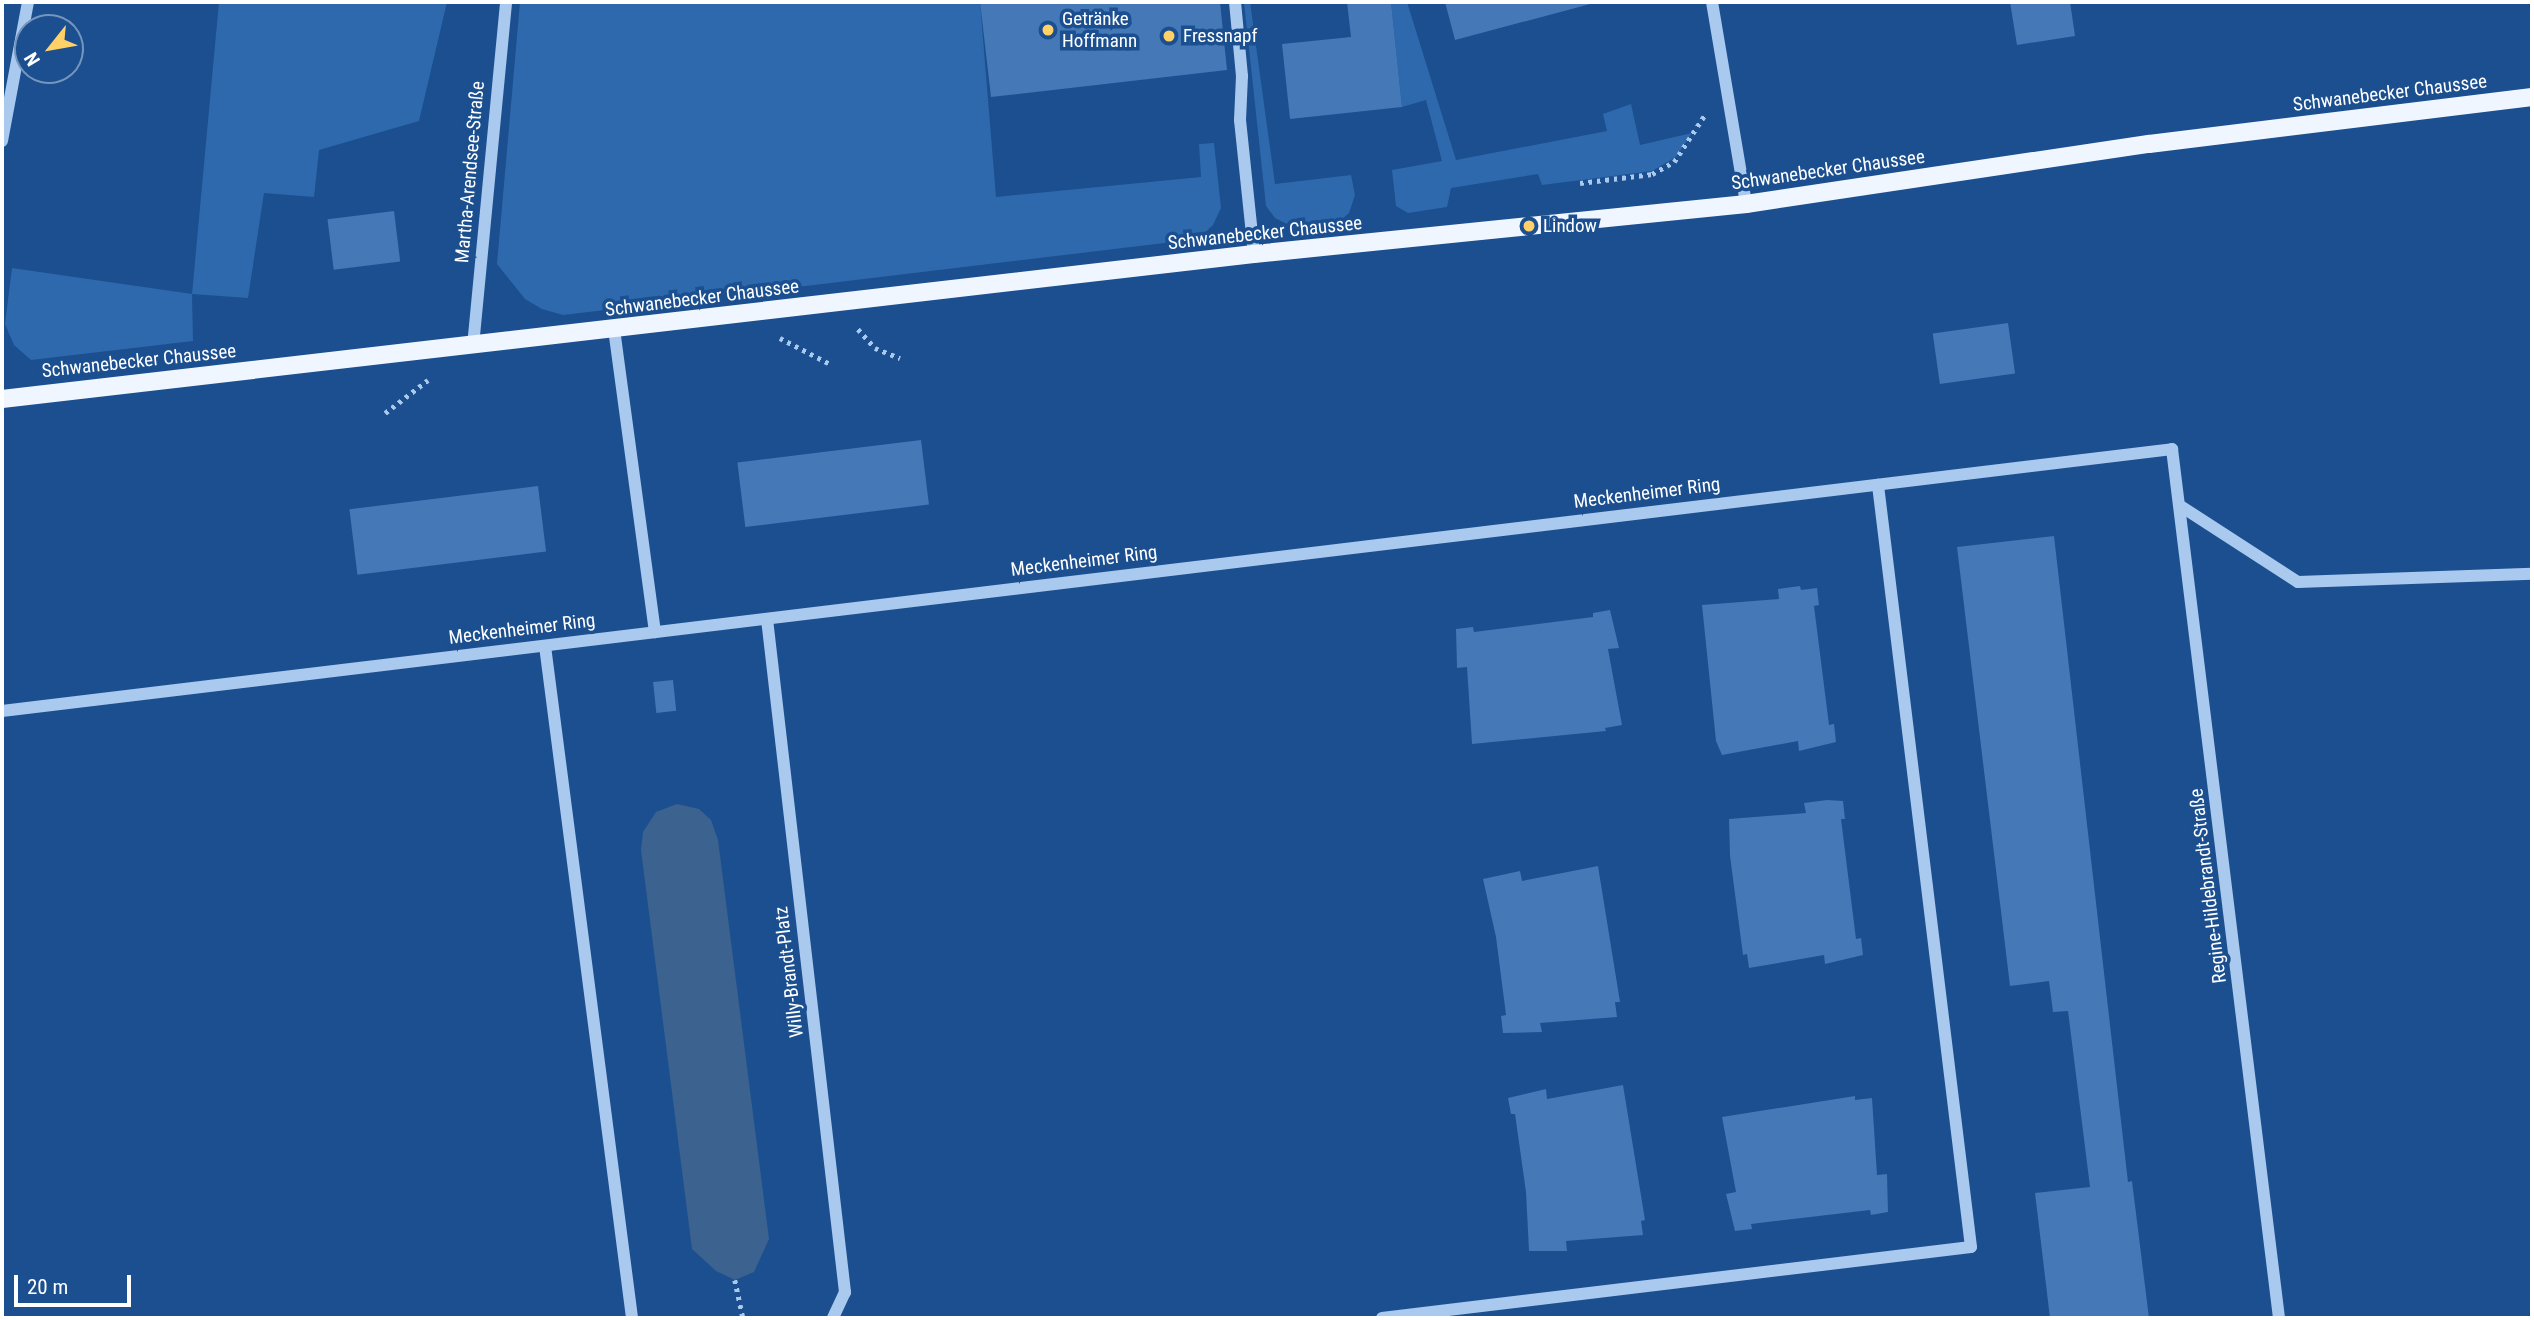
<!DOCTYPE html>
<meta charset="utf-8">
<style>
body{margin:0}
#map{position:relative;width:2534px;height:1320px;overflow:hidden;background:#1b4f8f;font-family:"Roboto Condensed",sans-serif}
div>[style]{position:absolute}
.green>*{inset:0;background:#2e69ad}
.water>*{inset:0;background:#3c6290}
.building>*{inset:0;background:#4478b7;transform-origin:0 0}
.path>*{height:4.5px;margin-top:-2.25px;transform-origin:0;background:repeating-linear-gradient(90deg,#a9c9ee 0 3.5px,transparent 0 8.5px)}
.minor>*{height:12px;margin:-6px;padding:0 6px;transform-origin:6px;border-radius:6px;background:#a9c9ee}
.major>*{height:18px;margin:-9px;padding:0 9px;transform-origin:9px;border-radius:9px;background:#f0f6ff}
.dots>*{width:19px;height:19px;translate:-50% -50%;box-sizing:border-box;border:4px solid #1b4f8f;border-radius:50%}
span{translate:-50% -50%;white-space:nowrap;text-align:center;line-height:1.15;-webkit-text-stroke:7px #1b4f8f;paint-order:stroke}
.poi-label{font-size:19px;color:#fff}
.left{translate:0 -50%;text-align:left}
.street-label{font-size:19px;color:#fff}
.frame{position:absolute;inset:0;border:4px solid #fff;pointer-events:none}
.north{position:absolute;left:14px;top:14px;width:70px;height:70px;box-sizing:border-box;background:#1b4f8f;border:2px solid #7695bc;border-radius:50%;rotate:239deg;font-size:19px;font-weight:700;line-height:28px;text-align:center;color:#fff}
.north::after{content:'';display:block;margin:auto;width:24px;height:32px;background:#ffd166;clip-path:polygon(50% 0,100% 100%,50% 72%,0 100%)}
.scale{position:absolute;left:14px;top:1275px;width:117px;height:32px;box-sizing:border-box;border:4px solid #fff;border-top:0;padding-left:9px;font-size:21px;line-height:24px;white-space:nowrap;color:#fff;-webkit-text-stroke:5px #1b4f8f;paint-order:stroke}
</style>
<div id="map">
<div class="green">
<div style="clip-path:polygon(219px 2px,447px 2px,419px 121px,319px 150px,314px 197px,264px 193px,248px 298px,192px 294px,193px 341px,31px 360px,14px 345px,5px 324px,12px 268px,192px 294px)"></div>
<div style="clip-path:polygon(520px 2px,980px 2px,996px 197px,1201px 177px,1199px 144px,1214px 143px,1221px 208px,1213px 225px,1198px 239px,563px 315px,542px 309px,525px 299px,497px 264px)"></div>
<div style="clip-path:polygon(1244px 2px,1250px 2px,1275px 184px,1351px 175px,1355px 195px,1349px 213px,1340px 221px,1293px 227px,1275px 218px,1266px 206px)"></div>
<div style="clip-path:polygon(1391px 2px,1407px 2px,1456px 160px,1607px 131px,1603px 114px,1631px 104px,1640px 145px,1692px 133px,1676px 157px,1652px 171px,1542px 185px,1538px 174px,1451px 188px,1447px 207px,1408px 213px,1396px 206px,1392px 170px,1442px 161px,1426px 100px,1402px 107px)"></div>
</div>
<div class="water">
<div style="clip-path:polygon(677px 804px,699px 809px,711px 820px,718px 840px,769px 1239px,754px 1272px,735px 1280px,716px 1271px,692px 1249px,641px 850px,643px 832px,656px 812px)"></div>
</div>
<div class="building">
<div style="clip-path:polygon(980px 2px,1220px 2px,1227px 70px,991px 97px)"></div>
<div style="clip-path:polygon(1347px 2px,1391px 2px,1402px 107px,1290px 119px,1282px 44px,1351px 37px)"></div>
<div style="clip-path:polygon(1445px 2px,1594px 2px,1594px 3px,1455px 40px)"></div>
<div style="clip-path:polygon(2010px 2px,2070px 2px,2075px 36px,2017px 45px)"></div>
<div style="left:394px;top:211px;width:51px;height:67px;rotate:83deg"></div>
<div style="left:2008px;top:323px;width:51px;height:76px;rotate:82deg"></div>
<div style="left:921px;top:440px;width:65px;height:185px;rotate:83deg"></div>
<div style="left:538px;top:486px;width:66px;height:190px;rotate:83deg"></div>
<div style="clip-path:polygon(2054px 536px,2128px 1182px,2132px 1181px,2149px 1318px,2050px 1318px,2035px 1193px,2090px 1187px,2068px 1011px,2053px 1012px,2049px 981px,2010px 986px,1957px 547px)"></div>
<div style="clip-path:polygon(1800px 586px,1801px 590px,1817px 588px,1819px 605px,1814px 606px,1829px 725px,1834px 724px,1836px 742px,1799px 751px,1798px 741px,1722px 755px,1716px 741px,1702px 605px,1779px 599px,1778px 589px)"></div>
<div style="clip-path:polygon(1610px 610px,1619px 648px,1608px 649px,1622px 725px,1605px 728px,1606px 731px,1472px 744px,1467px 667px,1457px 668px,1456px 629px,1473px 627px,1474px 632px,1593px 617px,1593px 613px)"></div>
<div style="left:673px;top:680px;width:31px;height:20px;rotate:84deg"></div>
<div style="clip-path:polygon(1827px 800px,1843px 801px,1845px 819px,1841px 819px,1856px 939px,1861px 938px,1863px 955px,1825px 964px,1824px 955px,1749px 968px,1747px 954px,1743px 955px,1730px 856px,1729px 819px,1806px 813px,1804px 803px)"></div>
<div style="clip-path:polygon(1598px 866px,1620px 1002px,1615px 1002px,1617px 1017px,1540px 1023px,1542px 1032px,1503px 1033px,1501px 1016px,1506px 1015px,1496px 937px,1483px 879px,1520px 871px,1522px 881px)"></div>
<div style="clip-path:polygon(1623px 1085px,1645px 1220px,1641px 1221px,1643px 1235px,1566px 1241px,1567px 1251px,1529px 1251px,1526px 1192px,1515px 1114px,1511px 1114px,1508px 1098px,1546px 1089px,1547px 1099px)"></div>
<div style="clip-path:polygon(1855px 1096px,1855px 1100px,1872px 1098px,1877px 1175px,1887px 1174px,1888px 1212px,1871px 1215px,1870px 1210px,1751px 1224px,1752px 1229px,1735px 1231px,1726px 1194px,1736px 1192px,1722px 1117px)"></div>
</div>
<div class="path">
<div style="left:1580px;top:183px;width:73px;rotate:-7.1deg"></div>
<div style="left:1652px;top:174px;width:25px;rotate:-29deg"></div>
<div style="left:1674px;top:162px;width:55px;rotate:-56.9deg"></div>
<div style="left:858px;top:329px;width:25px;rotate:48deg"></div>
<div style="left:875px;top:348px;width:27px;rotate:22deg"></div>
<div style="left:780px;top:338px;width:59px;rotate:27.4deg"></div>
<div style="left:385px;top:413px;width:54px;rotate:-37.5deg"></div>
<div style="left:735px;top:1280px;width:39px;rotate:78deg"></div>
</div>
<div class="minor">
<div style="left:1235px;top:2px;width:74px;rotate:84.6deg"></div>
<div style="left:1242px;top:76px;width:44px;rotate:92.6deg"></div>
<div style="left:1240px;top:120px;width:135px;rotate:84deg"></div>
<div style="left:1712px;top:2px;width:205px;rotate:80.4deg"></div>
<div style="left:2px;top:141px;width:141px;rotate:-79.4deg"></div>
<div style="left:614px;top:329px;width:306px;rotate:82.3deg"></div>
<div style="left:473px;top:346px;width:346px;rotate:-84.5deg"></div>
<div style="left:2182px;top:507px;width:138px;rotate:32.9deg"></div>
<div style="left:2298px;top:582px;width:234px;rotate:-2deg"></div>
<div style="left:767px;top:619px;width:678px;rotate:83.39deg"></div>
<div style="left:845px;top:1292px;width:29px;rotate:115deg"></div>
<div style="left:545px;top:646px;width:678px;rotate:82.62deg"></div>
<div style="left:2px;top:711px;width:2186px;rotate:-6.88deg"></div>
<div style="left:2172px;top:449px;width:876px;rotate:82.98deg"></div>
<div style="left:1382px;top:1318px;width:593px;rotate:-6.87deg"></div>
<div style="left:1971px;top:1247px;width:768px;rotate:-96.96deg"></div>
</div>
<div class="major">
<div style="left:2px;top:399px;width:1260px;rotate:-6.61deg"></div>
<div style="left:1254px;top:254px;width:495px;rotate:-5.8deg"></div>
<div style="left:1746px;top:204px;width:407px;rotate:-8.5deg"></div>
<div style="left:2149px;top:144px;width:386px;rotate:-7deg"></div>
</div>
<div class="dots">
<div style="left:1048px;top:30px;background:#ffd166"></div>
<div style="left:1169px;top:36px;background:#ffd166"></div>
<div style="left:1529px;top:226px;background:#ffd166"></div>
</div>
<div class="poi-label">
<span class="left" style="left:1062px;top:30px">Getränke<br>Hoffmann</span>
<span class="left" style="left:1183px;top:36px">Fressnapf</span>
<span class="left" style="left:1543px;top:226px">Lindow</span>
</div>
<div class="street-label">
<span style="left:2390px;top:93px;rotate:-7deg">Schwanebecker Chaussee</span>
<span style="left:1828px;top:170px;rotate:-8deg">Schwanebecker Chaussee</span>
<span style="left:470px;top:172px;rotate:-85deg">Martha-Arendsee-Straße</span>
<span style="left:1265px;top:233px;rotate:-6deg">Schwanebecker Chaussee</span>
<span style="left:702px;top:298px;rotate:-7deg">Schwanebecker Chaussee</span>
<span style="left:139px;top:361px;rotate:-6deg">Schwanebecker Chaussee</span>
<span style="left:1647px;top:493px;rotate:-7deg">Meckenheimer Ring</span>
<span style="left:1084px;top:561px;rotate:-7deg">Meckenheimer Ring</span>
<span style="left:522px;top:629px;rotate:-7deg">Meckenheimer Ring</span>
<span style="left:2208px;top:886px;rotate:-97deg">Regine-Hildebrandt-Straße</span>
<span style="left:789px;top:972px;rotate:-97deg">Willy-Brandt-Platz</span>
</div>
<div class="frame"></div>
<div class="north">N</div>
<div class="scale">20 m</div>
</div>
